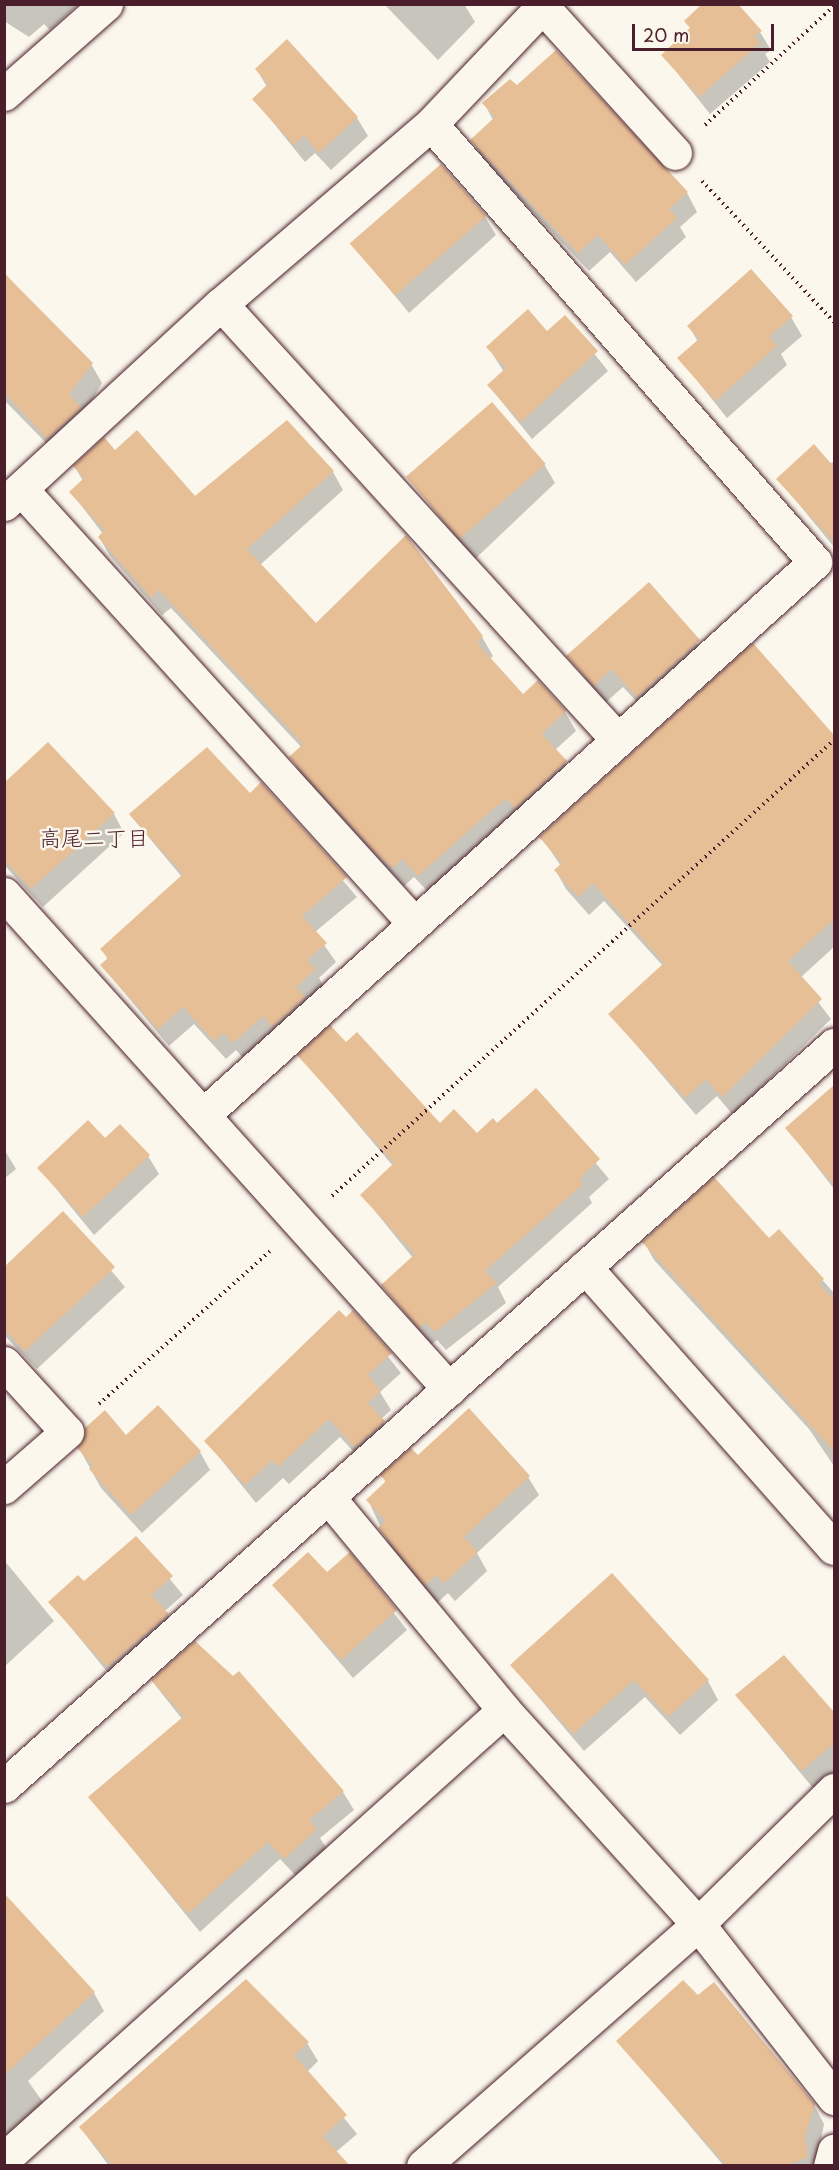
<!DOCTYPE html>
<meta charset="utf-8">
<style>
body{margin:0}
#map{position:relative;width:839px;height:2170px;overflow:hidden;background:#fbf7ec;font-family:"Playpen Sans","Klee One",sans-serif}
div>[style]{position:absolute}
.shadow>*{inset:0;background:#0003}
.building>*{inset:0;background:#e7bf97;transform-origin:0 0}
.path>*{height:4px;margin-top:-2px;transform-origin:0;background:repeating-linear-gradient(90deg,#4a1f2b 0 1.5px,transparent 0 6px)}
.roads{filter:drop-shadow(0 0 2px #4a1f2b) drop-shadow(0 0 2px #4a1f2b)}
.minor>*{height:33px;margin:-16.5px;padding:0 16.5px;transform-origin:16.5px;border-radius:16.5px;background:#fbf7ec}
span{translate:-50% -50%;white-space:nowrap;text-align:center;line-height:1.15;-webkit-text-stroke:5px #fbf7ec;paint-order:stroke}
.neighbourhood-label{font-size:22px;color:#4a1f2b}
.frame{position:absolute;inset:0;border:6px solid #4a1f2b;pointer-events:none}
.scale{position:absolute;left:632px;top:24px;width:142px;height:27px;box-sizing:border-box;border:3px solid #4a1f2b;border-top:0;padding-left:8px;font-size:18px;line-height:21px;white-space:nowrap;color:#4a1f2b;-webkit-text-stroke:4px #fbf7ec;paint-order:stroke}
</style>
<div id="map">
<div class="shadow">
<div style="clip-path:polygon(4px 4px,79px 4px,50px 30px,44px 24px,29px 37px,4px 21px)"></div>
<div style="clip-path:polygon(384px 4px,464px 4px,475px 22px,438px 60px)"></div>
<div style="clip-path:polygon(760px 32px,771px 50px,765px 54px,770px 62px,710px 114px,663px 55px)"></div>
<div style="clip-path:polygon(556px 52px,687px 193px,697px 212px,680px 227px,686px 237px,636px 282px,610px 252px,589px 271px,482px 158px,472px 140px,493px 120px,484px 103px,517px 87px)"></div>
<div style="clip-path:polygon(257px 70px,357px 118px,368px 136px,331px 170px,315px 153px,305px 162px,254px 99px,267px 87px)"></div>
<div style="clip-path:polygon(485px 217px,496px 235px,409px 313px,352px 243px)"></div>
<div style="clip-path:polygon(4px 272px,63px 341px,91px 364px,102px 383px,59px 456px,4px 400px)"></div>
<div style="clip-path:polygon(565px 317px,608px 371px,532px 439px,489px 386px,504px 372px,488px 347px,547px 333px)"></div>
<div style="clip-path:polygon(791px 317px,802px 336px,781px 354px,787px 365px,727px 418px,679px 358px,698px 342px,689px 326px)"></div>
<div style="clip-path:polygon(115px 452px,195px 498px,333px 472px,343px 490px,260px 565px,316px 625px,406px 537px,482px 637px,493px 656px,490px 659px,523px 696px,538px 683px,565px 712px,576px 731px,555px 750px,577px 780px,430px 894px,414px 877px,404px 886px,302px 776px,291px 757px,302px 748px,171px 608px,162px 615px,110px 556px,99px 537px,103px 534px,71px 492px,83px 481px,75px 467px)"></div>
<div style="clip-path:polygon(834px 462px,834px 547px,778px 479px)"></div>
<div style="clip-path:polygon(544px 464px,555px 483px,474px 560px,410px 480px)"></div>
<div style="clip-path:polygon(649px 584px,710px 660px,649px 715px,623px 687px,605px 703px,568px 656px)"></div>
<div style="clip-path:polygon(824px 726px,834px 744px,827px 753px,834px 762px,834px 947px,800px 978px,831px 1019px,733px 1115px,717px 1096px,696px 1115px,610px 1014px,663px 966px,604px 901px,589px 915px,566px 889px,556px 871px,561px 866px,541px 837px)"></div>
<div style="clip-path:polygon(261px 785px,357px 897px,315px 932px,336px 962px,319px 978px,325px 988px,245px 1060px,236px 1050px,226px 1059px,194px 1024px,169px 1046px,102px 966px,108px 960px,102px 949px,182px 877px,130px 815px,250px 795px)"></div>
<div style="clip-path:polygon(4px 790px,114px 814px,124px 833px,43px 907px,4px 865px)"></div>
<div style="clip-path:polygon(346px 1044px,439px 1125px,477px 1135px,497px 1125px,536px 1091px,609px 1179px,589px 1197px,592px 1203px,498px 1287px,506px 1303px,446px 1350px,437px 1340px,431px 1345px,383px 1286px,413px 1258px,362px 1195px,393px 1166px,299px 1055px)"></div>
<div style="clip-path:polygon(834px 1087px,834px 1189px,787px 1128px)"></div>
<div style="clip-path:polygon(104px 1140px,148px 1156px,159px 1174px,94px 1235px,39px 1168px)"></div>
<div style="clip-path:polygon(4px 1149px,16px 1169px,4px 1179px)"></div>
<div style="clip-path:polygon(63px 1213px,125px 1287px,37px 1369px,4px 1335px,4px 1269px)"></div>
<div style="clip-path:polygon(779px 1231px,834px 1293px,834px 1466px,809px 1429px,654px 1260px,644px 1242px,769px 1240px)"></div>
<div style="clip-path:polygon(353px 1313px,401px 1373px,380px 1392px,391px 1410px,381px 1419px,394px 1440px,366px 1465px,340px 1437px,289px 1484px,283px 1478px,256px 1503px,206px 1441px)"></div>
<div style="clip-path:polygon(126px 1437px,200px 1452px,210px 1470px,142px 1533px,101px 1488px,79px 1448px)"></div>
<div style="clip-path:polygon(418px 1457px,528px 1477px,539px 1495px,477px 1553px,487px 1571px,455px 1601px,448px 1593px,437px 1603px,390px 1547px,368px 1500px,386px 1483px,382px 1475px)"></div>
<div style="clip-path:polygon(136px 1538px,183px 1595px,165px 1611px,178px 1633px,118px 1685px,50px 1602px,84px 1584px)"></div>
<div style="clip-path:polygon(349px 1555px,407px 1630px,353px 1678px,274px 1585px,327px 1574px)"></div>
<div style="clip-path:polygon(4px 1560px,54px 1621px,4px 1667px)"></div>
<div style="clip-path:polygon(784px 1657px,834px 1715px,834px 1778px,813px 1788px,737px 1696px)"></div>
<div style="clip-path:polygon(512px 1666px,708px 1681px,718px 1700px,680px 1735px,645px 1697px,584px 1751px)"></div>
<div style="clip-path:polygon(152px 1681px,343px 1792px,354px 1810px,320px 1838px,327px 1849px,296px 1876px,280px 1859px,200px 1932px,90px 1797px,182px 1719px)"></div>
<div style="clip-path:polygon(4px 1913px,94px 1993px,104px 2011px,28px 2081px,52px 2115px,4px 2159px)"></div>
<div style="clip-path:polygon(618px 2041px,814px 2105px,824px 2124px,816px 2166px,724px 2166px)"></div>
<div style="clip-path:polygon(307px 2043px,318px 2061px,307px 2072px,357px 2134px,336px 2152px,343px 2166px,109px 2166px,80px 2127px)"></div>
</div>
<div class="building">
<div style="clip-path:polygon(702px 4px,738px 4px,762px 31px,754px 36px,760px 43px,699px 97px,661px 55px,690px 28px,684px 21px)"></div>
<div style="clip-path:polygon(287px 39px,358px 117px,319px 153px,304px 135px,294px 145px,252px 99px,268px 84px,255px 69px)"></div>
<div style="clip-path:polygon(556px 50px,688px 192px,669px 209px,677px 218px,625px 265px,598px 235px,578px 253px,470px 140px,495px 117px,482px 103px,510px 79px,517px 85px)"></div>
<div style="left:441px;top:164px;width:69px;height:121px;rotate:49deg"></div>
<div style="clip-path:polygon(751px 269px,793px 316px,769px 337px,777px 346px,715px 401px,677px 358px,699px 339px,687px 326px)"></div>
<div style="clip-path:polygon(4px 273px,93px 363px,69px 394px,81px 408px,47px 439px,4px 392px)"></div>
<div style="clip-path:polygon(528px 309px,547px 331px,565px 315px,598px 351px,521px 422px,487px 385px,506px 368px,486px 347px)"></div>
<div style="left:492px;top:402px;width:82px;height:114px;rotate:49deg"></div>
<div style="clip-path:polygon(287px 420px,334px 471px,247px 549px,316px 623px,406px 535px,483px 636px,477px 643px,523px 694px,538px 680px,566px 711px,542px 734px,567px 761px,515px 808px,507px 799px,494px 808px,418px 876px,403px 859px,393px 868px,376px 853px,289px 757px,303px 744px,159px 590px,151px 598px,98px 537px,104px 530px,69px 492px,84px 478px,73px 466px,104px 437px,115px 450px,137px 430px,195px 496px)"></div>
<div style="clip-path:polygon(814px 444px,834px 467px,834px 542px,776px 479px)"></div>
<div style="clip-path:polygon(649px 582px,700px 640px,637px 697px,611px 669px,594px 686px,566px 656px)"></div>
<div style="clip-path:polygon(753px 643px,834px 735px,834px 919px,788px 961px,822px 999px,722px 1097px,706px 1079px,685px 1098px,608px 1014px,664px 963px,593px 883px,578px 897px,554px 870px,562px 863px,539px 837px)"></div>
<div style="clip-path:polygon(48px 742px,115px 813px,31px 889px,4px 860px,4px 783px)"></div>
<div style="clip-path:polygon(207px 747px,250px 793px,261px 782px,347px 877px,302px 916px,327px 943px,307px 960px,316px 969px,296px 987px,305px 997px,272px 1027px,263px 1016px,233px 1043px,224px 1033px,214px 1041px,183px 1007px,158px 1029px,100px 965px,108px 958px,100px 949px,183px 874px,129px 814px)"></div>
<div style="clip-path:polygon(330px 1025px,346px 1042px,357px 1032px,440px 1123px,454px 1109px,477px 1133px,493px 1118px,497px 1123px,536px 1088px,600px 1159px,579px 1179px,583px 1184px,485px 1271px,497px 1283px,435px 1332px,425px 1322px,419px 1328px,381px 1285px,415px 1254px,360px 1195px,394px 1163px,297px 1055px)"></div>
<div style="clip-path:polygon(834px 1085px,834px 1185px,785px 1128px)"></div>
<div style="clip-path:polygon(88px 1120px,105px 1138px,120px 1124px,150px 1155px,83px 1217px,37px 1168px)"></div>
<div style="clip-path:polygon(714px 1177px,769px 1238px,779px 1229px,824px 1279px,819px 1283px,834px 1301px,834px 1451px,642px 1242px)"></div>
<div style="clip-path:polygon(63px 1211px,115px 1267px,25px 1351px,4px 1329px,4px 1267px)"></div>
<div style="clip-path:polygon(339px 1310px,346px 1317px,353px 1310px,392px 1353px,368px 1375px,381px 1391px,368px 1403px,385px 1421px,355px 1447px,329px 1419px,278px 1467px,272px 1460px,245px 1485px,204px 1441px)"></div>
<div style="clip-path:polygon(158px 1405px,201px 1451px,131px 1515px,89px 1469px,93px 1465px,77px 1448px,85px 1428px,105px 1410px,126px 1435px)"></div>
<div style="clip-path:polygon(469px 1408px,530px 1476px,464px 1537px,478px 1552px,444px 1583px,437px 1575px,425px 1585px,378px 1528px,386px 1521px,366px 1500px,386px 1481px,380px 1475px,411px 1448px,418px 1455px)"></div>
<div style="clip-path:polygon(136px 1536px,173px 1576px,151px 1595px,169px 1614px,107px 1667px,48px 1602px,78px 1575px,84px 1581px)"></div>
<div style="clip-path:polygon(308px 1552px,327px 1572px,350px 1552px,397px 1610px,341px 1660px,272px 1585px)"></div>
<div style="clip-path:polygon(612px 1573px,709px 1680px,668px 1717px,634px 1680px,573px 1734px,510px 1665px)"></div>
<div style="clip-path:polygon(195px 1641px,233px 1676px,239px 1671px,344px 1791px,309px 1820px,317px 1829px,284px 1859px,268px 1842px,188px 1914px,88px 1797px,184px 1716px,151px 1680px)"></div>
<div style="clip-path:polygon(784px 1655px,834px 1712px,834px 1743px,802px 1771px,735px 1695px)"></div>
<div style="clip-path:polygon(4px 1893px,95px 1992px,4px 2075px)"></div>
<div style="clip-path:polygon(246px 1979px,309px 2042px,294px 2055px,347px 2115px,323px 2136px,350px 2166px,113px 2166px,79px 2127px)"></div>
<div style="clip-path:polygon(683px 1980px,698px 1995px,714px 1982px,815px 2104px,805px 2136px,808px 2157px,785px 2166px,727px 2166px,616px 2041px)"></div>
</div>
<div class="path">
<div style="left:705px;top:125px;width:176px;rotate:-42.7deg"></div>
<div style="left:702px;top:181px;width:193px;rotate:46.9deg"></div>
<div style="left:332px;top:1196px;width:678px;rotate:-42.25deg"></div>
<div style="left:99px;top:1404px;width:229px;rotate:-41.8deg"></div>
</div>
<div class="roads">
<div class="minor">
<div style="left:540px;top:4px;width:201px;rotate:47.8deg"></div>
<div style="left:4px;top:94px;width:136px;rotate:-41.4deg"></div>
<div style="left:221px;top:304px;width:587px;rotate:47.69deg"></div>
<div style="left:21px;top:489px;width:583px;rotate:47.85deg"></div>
<div style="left:4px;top:504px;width:295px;rotate:-42.7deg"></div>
<div style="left:221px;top:304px;width:277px;rotate:-40.6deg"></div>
<div style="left:431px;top:124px;width:166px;rotate:-46.5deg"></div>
<div style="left:4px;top:894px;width:666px;rotate:48.04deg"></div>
<div style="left:203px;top:1115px;width:825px;rotate:-42.1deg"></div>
<div style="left:815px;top:562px;width:582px;rotate:-131.24deg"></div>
<div style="left:585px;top:1267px;width:375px;rotate:48.5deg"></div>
<div style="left:4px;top:1363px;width:93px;rotate:47.6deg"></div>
<div style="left:67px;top:1432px;width:84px;rotate:138.9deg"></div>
<div style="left:328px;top:1497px;width:276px;rotate:50.4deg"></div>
<div style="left:504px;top:1710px;width:289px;rotate:47.8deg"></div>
<div style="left:698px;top:1924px;width:221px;rotate:52deg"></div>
<div style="left:4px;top:1786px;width:1113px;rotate:-41.76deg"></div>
<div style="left:4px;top:2159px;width:672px;rotate:-41.92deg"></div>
<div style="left:423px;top:2166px;width:366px;rotate:-41.3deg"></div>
<div style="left:698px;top:1924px;width:191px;rotate:-44.6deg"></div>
<div style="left:830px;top:2166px;width:16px;rotate:-75deg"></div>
</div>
</div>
<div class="neighbourhood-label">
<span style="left:94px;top:837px">高尾二丁目</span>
</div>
<div class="frame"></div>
<div class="scale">20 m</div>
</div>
